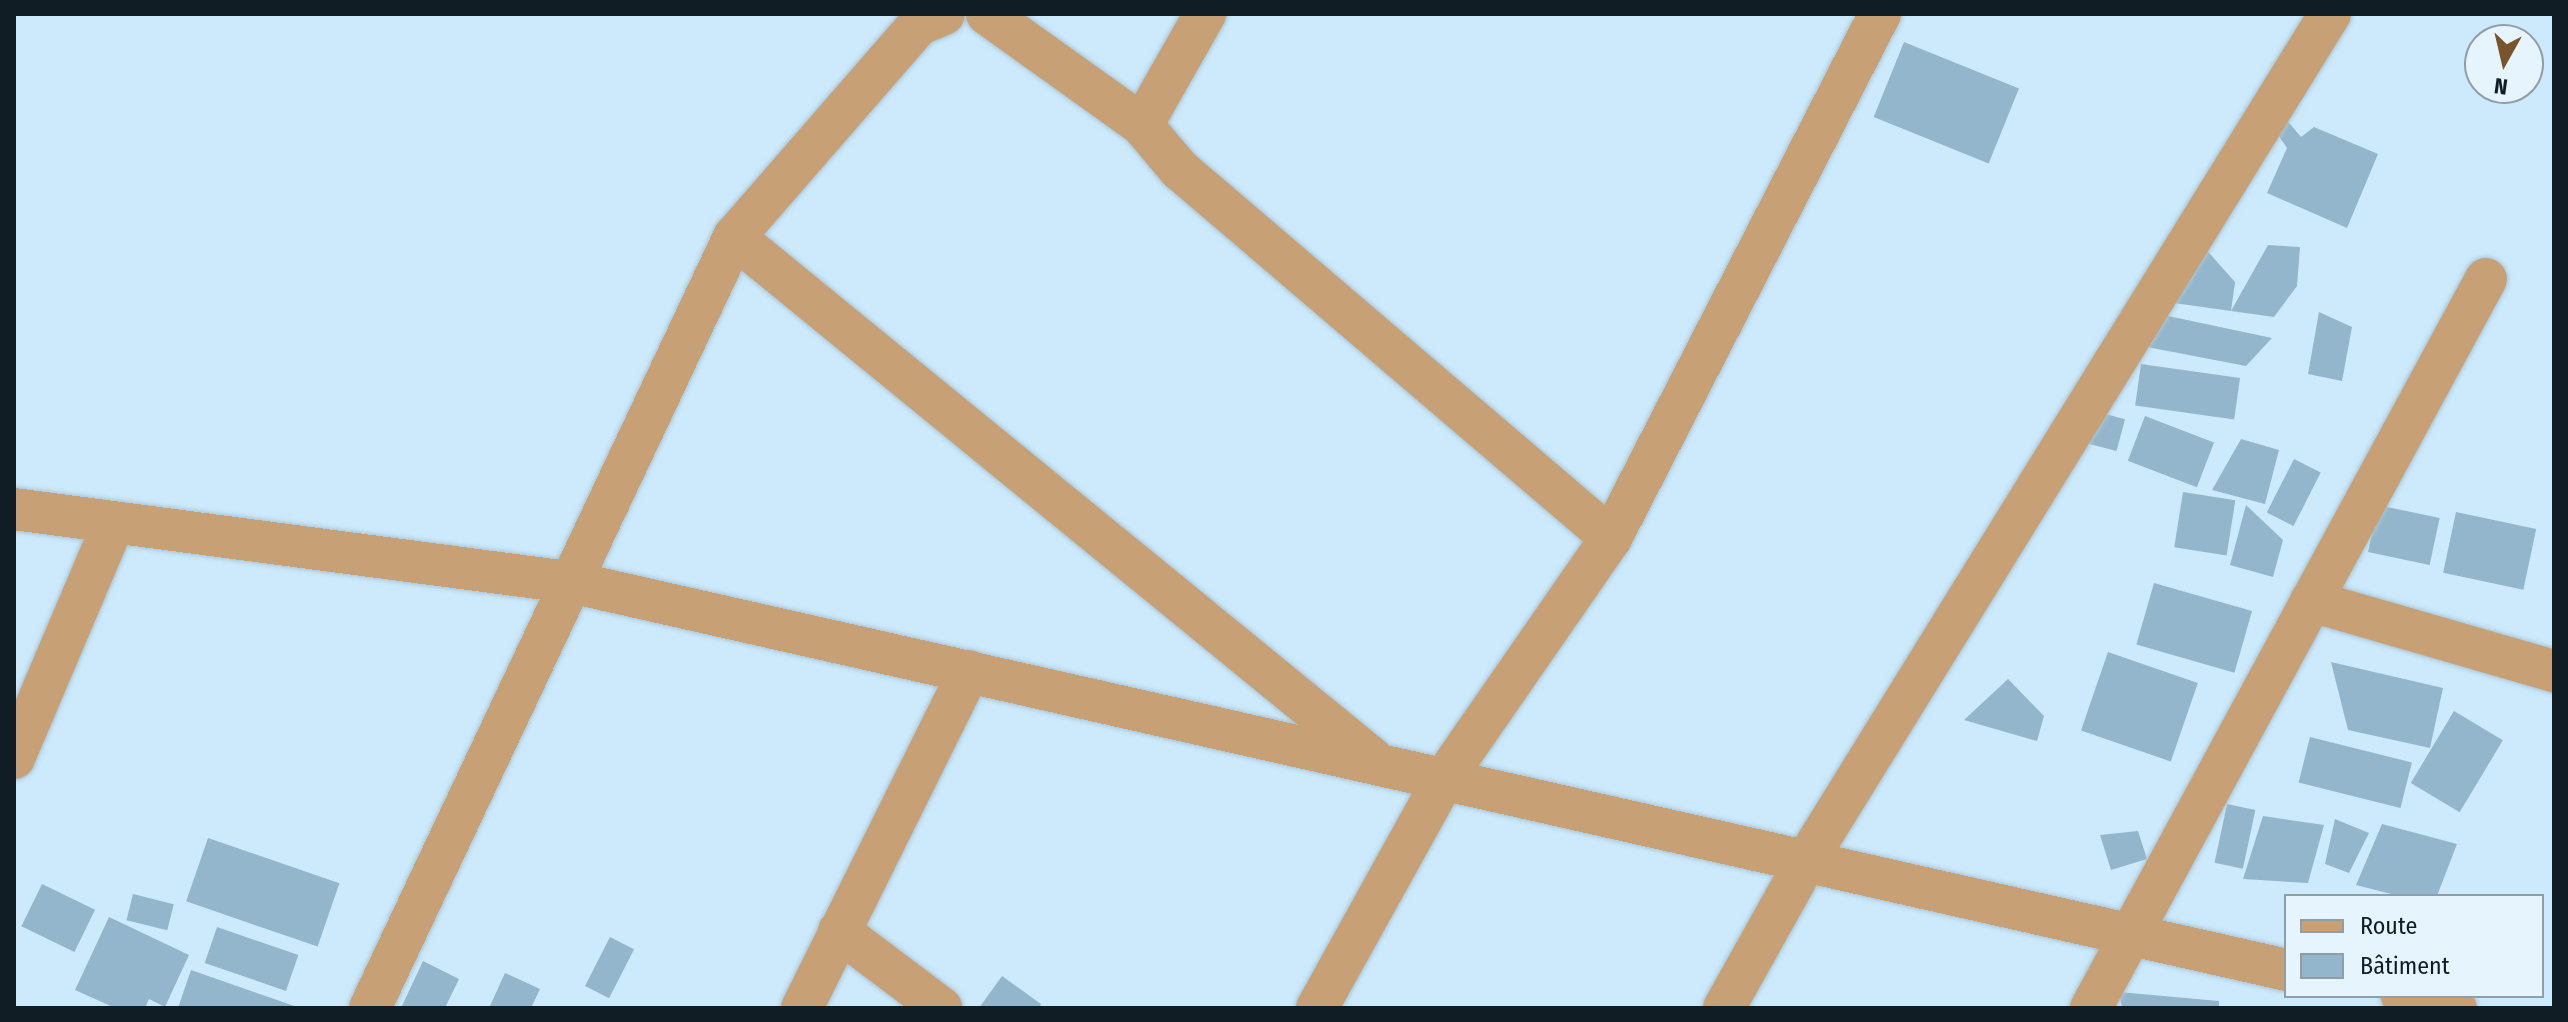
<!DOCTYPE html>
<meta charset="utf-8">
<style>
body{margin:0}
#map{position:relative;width:2568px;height:1022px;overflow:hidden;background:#cceafc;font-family:"Fira Sans Condensed",sans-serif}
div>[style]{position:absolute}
.building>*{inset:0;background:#93b6cc;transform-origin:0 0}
.roads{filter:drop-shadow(0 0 2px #aac5d5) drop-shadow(0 0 2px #aac5d5)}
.minor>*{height:42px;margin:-21px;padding:0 21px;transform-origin:21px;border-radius:21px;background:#c7a075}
span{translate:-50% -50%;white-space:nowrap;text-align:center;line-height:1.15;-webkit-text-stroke:6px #e6f4fd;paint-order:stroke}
.frame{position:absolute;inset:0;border:16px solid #101d25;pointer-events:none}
.legend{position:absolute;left:2284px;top:894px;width:260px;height:104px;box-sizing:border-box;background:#e6f4fd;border:2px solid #909ea7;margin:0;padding:10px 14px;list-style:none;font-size:24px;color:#101d25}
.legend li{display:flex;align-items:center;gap:16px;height:40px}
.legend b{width:40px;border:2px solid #909ea7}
.north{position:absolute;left:2464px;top:24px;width:80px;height:80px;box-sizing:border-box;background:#e6f4fd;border:2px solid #909ea7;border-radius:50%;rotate:188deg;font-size:22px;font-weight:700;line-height:32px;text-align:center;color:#101d25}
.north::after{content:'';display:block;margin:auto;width:28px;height:36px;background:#77542c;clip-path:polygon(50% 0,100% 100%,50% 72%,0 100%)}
</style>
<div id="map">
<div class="building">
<div style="left:1904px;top:42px;width:124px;height:81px;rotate:22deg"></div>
<div style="clip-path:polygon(2266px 117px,2284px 117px,2301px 137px,2314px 127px,2378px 154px,2347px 228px,2267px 193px,2287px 148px)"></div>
<div style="clip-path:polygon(2202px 245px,2235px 282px,2231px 311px,2268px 245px,2300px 247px,2297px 286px,2274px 317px,2231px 311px,2174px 303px)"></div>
<div style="clip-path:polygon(2319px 312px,2352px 327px,2342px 381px,2308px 374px)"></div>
<div style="clip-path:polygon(2154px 313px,2272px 338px,2246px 366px,2147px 347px)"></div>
<div style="left:2141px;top:364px;width:100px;height:42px;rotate:8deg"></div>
<div style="left:2098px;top:412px;width:28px;height:33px;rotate:15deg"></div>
<div style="left:2145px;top:416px;width:74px;height:48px;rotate:21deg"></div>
<div style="clip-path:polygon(2241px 439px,2279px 450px,2265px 504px,2212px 490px)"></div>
<div style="left:2294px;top:459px;width:30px;height:60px;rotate:27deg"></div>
<div style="left:2183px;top:492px;width:53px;height:56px;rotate:9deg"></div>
<div style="clip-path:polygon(2246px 505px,2283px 540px,2273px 577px,2230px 565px)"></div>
<div style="left:2378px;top:505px;width:63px;height:48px;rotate:12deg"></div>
<div style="left:2456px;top:512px;width:82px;height:62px;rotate:12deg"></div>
<div style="left:2154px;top:583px;width:102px;height:64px;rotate:16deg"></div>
<div style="left:2108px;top:652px;width:95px;height:83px;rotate:19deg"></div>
<div style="clip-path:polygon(2331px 662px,2443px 688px,2430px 748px,2348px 730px)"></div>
<div style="clip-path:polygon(2008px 679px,2044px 716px,2037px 741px,1964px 720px)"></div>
<div style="left:2454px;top:711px;width:57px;height:84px;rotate:31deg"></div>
<div style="left:2310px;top:737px;width:105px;height:47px;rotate:14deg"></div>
<div style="left:2227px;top:804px;width:29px;height:60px;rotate:12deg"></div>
<div style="clip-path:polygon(2263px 816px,2324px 825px,2308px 883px,2243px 879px)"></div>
<div style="clip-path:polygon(2335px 819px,2369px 833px,2349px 873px,2325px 864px)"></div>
<div style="clip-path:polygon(2382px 824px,2457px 844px,2437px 896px,2399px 896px,2356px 885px)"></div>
<div style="clip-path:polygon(2138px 831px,2147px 859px,2111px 870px,2100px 835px)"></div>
<div style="left:208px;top:838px;width:139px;height:67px;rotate:19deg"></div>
<div style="left:42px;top:884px;width:59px;height:47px;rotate:26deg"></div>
<div style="left:133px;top:894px;width:42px;height:27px;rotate:14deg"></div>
<div style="clip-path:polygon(109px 917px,189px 955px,165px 1007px,149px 999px,145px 1008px,115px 1008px,75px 990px)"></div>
<div style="left:217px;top:927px;width:86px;height:38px;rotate:19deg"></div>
<div style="left:610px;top:937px;width:27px;height:55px;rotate:27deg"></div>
<div style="clip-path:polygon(423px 961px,459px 979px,445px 1008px,401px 1008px)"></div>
<div style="clip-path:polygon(191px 970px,300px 1008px,178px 1008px)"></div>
<div style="clip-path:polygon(505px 973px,540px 989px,531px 1008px,489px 1008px)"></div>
<div style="clip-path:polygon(1002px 976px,1041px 1004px,1039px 1008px,979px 1008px)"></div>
<div style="clip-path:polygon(2119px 992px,2219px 1001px,2219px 1008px,2122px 1008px)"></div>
</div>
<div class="roads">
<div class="minor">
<div style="left:987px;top:14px;width:191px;rotate:35.6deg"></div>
<div style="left:1142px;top:125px;width:57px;rotate:49.9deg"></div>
<div style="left:1179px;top:169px;width:568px;rotate:40.5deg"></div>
<div style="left:1142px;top:125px;width:128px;rotate:-60.4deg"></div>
<div style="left:734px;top:237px;width:825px;rotate:39.25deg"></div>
<div style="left:14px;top:509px;width:566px;rotate:7.51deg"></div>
<div style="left:575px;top:583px;width:1754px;rotate:12.74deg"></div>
<div style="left:2311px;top:601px;width:253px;rotate:16.1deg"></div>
<div style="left:14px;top:758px;width:256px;rotate:-67deg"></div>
<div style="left:839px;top:931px;width:128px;rotate:37deg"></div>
<div style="left:2402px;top:996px;width:55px;rotate:12.5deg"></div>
<div style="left:370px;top:1008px;width:853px;rotate:-64.73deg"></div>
<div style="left:734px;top:237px;width:281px;rotate:-49deg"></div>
<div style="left:918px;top:25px;width:28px;rotate:-23deg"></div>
<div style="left:802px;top:1008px;width:376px;rotate:-63.6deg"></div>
<div style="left:1317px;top:1008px;width:262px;rotate:-61deg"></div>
<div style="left:1444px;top:779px;width:293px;rotate:-55.3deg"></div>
<div style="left:1611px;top:538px;width:589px;rotate:-62.83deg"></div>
<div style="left:1724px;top:1008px;width:168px;rotate:-60.8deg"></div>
<div style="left:1806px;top:861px;width:996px;rotate:-58.26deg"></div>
<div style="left:2091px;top:1008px;width:829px;rotate:-61.55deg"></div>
</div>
</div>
<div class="frame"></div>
<ul class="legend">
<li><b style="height:10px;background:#c7a075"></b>Route</li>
<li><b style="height:22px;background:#93b6cc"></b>Bâtiment</li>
</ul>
<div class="north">N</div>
</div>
